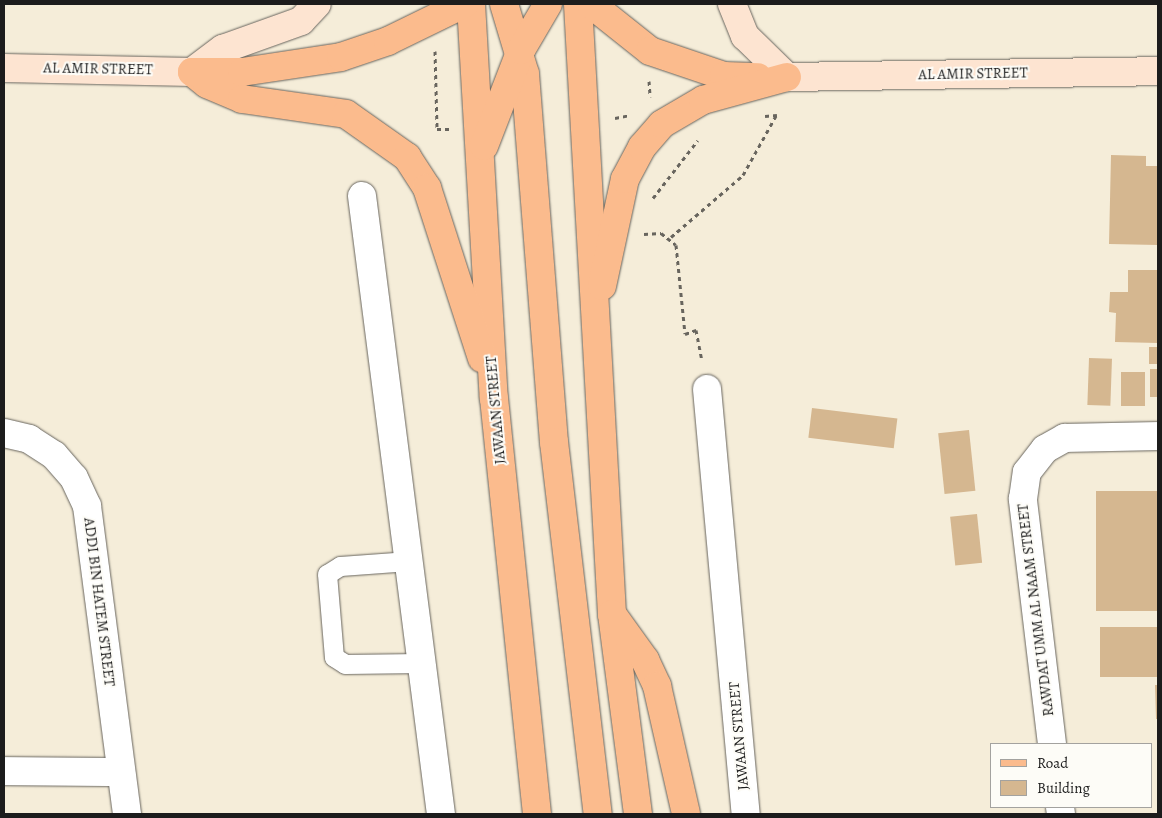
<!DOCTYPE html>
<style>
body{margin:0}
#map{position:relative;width:1162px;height:818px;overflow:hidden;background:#f5edd9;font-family:Alegreya,serif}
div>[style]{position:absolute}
.building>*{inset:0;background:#d5b790;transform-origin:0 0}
.path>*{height:3px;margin-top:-1.5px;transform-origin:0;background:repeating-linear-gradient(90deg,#68655e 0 4px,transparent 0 8px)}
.roads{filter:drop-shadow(0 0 1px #68655e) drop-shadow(0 0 1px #68655e)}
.lane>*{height:19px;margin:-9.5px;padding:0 9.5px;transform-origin:9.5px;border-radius:9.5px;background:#fff}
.street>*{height:28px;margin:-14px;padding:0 14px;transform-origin:14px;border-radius:14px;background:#fff}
.secondary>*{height:28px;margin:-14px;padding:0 14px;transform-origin:14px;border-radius:14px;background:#fde4d1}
.primary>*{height:28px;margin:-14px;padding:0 14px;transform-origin:14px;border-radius:14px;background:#fbbb8d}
span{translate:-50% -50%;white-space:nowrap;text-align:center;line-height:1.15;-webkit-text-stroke:4px #fdfcf7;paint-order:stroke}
.street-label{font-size:15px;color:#1c1c1c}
.frame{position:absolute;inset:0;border:5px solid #1c1c1c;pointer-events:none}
.legend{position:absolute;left:990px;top:743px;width:162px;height:65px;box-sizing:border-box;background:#fdfcf7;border:1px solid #a3a29f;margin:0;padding:6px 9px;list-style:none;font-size:15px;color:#1c1c1c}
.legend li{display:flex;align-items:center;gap:10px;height:25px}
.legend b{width:25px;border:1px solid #a3a29f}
</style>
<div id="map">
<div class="building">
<div style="clip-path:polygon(1111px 155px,1146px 156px,1146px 166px,1158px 166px,1158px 245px,1109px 244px)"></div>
<div style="clip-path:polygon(1128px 270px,1158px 270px,1158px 343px,1115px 342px,1116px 313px,1109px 312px,1110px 292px,1128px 292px)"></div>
<div style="left:1149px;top:347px;width:9px;height:17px"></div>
<div style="left:1089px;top:358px;width:23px;height:47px;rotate:2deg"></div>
<div style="left:1150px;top:369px;width:8px;height:28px"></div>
<div style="left:1121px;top:372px;width:24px;height:34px"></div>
<div style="left:812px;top:408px;width:86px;height:30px;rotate:7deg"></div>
<div style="left:969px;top:430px;width:61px;height:31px;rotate:84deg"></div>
<div style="left:1096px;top:491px;width:62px;height:120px"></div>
<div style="left:977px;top:514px;width:49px;height:27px;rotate:84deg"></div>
<div style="left:1100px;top:627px;width:58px;height:50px"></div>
<div style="clip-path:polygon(1155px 685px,1158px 685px,1158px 719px,1156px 719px)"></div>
</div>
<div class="path">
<div style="left:435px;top:51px;width:78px;rotate:88.5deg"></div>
<div style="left:437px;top:129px;width:13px"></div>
<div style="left:649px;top:81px;width:16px;rotate:86deg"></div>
<div style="left:765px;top:116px;width:12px;rotate:-5deg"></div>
<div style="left:615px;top:118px;width:15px;rotate:-11deg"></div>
<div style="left:653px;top:198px;width:73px;rotate:-52.2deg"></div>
<div style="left:644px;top:234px;width:17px;rotate:-3deg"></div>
<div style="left:661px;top:233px;width:19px;rotate:39deg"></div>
<div style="left:676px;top:245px;width:89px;rotate:84.2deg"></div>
<div style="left:685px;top:334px;width:12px;rotate:-20deg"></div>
<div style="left:696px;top:330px;width:31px;rotate:79deg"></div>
<div style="left:671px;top:237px;width:95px;rotate:-40.7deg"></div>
<div style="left:743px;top:175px;width:70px;rotate:-60.9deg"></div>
</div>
<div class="roads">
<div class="lane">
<div style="left:409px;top:561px;width:69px;rotate:175.9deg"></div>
<div style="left:340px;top:566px;width:15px;rotate:148deg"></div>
<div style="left:327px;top:574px;width:83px;rotate:85.2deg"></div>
<div style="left:334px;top:657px;width:13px;rotate:32deg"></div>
<div style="left:345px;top:664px;width:76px;rotate:-0.8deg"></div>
</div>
<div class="street">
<div style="left:362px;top:196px;width:623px;rotate:82.72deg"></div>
<div style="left:707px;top:389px;width:427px;rotate:84.8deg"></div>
<div style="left:4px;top:433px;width:26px;rotate:13deg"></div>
<div style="left:29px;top:439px;width:30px;rotate:33deg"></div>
<div style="left:54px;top:455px;width:30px;rotate:49deg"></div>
<div style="left:74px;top:478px;width:31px;rotate:65deg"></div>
<div style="left:87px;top:506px;width:311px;rotate:82.6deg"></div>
<div style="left:1052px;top:744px;width:247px;rotate:-96.8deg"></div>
<div style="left:1023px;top:499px;width:27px;rotate:-82deg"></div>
<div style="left:1027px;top:472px;width:29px;rotate:-52deg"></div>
<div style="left:1045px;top:449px;width:23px;rotate:-29deg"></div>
<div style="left:1065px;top:438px;width:93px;rotate:-1.2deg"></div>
<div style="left:4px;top:771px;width:117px;rotate:0.5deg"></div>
<div style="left:1060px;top:807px;width:7px;rotate:82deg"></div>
</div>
<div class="secondary">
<div style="left:732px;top:4px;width:35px;rotate:68deg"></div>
<div style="left:745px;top:36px;width:59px;rotate:44.3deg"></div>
<div style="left:787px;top:77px;width:371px;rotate:-0.9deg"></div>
<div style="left:4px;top:68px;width:188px;rotate:1.2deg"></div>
<div style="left:192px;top:72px;width:39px;rotate:-37deg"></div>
<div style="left:223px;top:49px;width:83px;rotate:-19.7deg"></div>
<div style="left:301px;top:21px;width:23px;rotate:-47deg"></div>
</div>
<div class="primary">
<div style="left:471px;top:4px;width:395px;rotate:86.7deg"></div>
<div style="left:494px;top:398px;width:418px;rotate:84.1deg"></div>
<div style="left:504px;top:4px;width:73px;rotate:73.3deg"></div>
<div style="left:525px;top:74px;width:369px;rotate:85.5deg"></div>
<div style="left:554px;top:442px;width:375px;rotate:83.3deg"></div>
<div style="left:578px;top:4px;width:611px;rotate:86.81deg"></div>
<div style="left:612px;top:614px;width:202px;rotate:82.6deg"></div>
<div style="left:591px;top:4px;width:75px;rotate:38.5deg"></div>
<div style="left:650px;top:51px;width:78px;rotate:18.7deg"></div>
<div style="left:724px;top:76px;width:34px;rotate:2deg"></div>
<div style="left:192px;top:72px;width:19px;rotate:39deg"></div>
<div style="left:207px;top:84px;width:38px;rotate:23deg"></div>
<div style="left:242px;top:99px;width:105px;rotate:8.2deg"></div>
<div style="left:346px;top:114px;width:75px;rotate:35.2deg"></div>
<div style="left:407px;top:157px;width:37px;rotate:57deg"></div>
<div style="left:427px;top:188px;width:179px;rotate:72.1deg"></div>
<div style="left:192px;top:72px;width:50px"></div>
<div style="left:242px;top:72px;width:100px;rotate:-8.6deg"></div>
<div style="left:341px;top:57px;width:50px;rotate:-18.8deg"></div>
<div style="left:388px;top:41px;width:85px;rotate:-26deg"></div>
<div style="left:484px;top:146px;width:103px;rotate:-68.9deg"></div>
<div style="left:521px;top:50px;width:53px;rotate:-59.6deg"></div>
<div style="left:602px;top:286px;width:109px;rotate:-77.9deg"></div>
<div style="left:625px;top:179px;width:36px;rotate:-62deg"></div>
<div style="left:642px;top:147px;width:30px;rotate:-49deg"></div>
<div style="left:662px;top:124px;width:48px;rotate:-30.3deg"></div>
<div style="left:703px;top:100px;width:87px;rotate:-15.3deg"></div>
<div style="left:612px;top:614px;width:57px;rotate:54.3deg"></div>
<div style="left:645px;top:660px;width:29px;rotate:65deg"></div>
<div style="left:657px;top:686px;width:131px;rotate:77.2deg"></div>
</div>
</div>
<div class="street-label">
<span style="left:98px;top:69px;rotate:1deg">AL AMIR STREET</span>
<span style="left:973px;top:74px;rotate:-1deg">AL AMIR STREET</span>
<span style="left:496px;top:410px;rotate:-95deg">JAWAAN STREET</span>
<span style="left:99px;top:602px;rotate:83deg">ADDI BIN HATEM STREET</span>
<span style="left:1036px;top:610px;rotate:-97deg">RAWDAT UMM AL NAAM STREET</span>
<span style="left:739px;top:736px;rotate:-95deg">JAWAAN STREET</span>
</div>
<div class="frame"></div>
<ul class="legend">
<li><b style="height:6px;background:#fbbb8d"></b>Road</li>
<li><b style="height:14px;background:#d5b790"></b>Building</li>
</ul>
</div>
